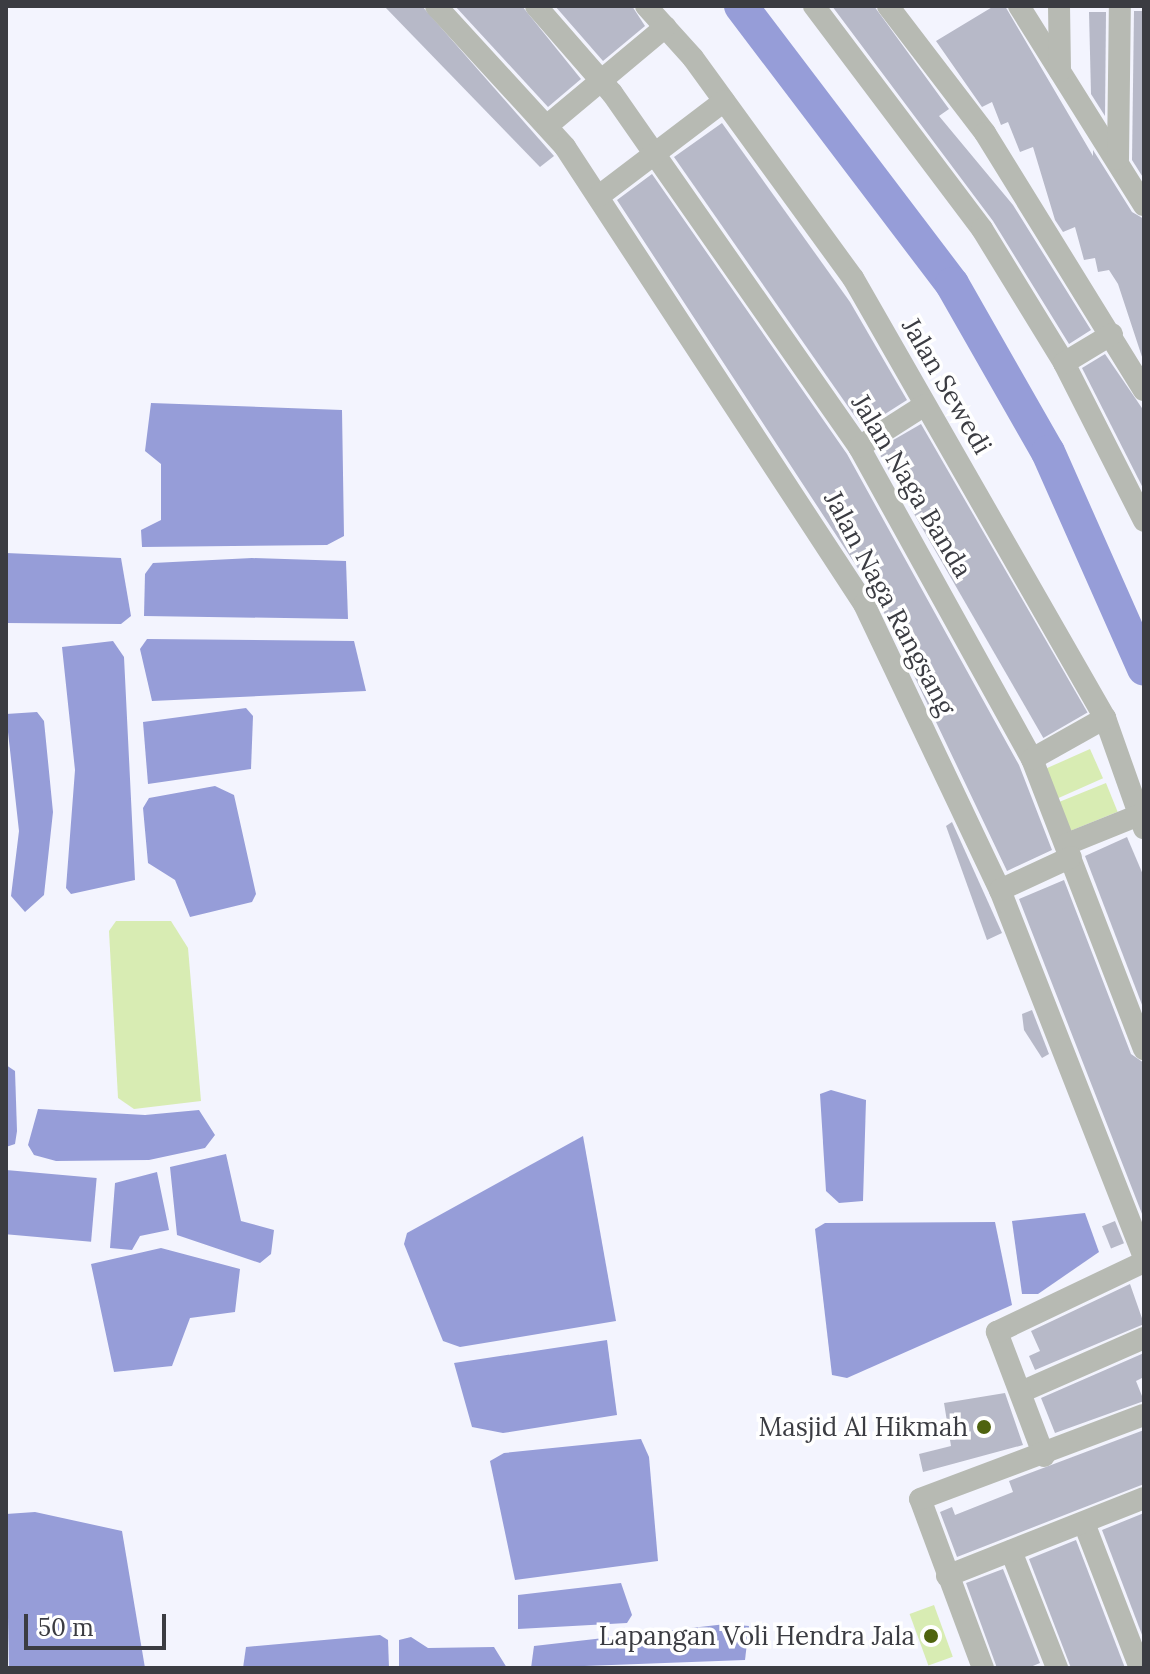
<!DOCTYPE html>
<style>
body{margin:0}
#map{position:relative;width:1150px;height:1674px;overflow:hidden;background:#f3f4fe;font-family:Lora,serif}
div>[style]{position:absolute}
.green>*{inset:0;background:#d8ecb3;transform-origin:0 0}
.water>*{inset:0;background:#969dd8;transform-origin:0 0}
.river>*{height:34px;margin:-17px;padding:0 17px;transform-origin:17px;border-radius:17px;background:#969dd8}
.building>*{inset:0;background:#b7b9c8;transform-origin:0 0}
.minor>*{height:22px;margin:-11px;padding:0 11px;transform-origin:11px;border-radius:11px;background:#b7bab3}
.dots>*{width:22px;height:22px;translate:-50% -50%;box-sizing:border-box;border:4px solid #fff;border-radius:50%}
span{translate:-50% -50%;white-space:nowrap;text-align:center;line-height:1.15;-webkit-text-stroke:7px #fff;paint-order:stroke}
.street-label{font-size:26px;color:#3b3c42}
.poi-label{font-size:26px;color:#3b3c42}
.right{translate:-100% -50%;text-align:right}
.frame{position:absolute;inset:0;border:8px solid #3b3c42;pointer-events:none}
.scale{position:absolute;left:24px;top:1614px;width:142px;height:36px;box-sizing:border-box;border:4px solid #3b3c42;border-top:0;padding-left:10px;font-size:24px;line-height:28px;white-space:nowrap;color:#3b3c42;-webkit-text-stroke:6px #fff;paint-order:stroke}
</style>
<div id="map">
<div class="green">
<div style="left:1090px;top:749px;width:32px;height:53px;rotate:66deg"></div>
<div style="left:1106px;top:783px;width:31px;height:54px;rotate:68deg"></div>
<div style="clip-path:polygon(116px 921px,171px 921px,188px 948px,201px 1101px,134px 1109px,118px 1098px,109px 931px)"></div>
<div style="left:934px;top:1605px;width:55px;height:26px;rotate:70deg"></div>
</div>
<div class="water">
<div style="clip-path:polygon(151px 403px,342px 410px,344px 536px,327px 545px,142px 547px,141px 530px,161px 520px,161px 464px,145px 451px)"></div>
<div style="clip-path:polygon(6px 553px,121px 558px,131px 616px,121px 624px,6px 623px)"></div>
<div style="clip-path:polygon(252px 558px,346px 561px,348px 619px,144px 616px,145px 574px,153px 563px)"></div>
<div style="clip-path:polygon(147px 639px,354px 641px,366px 691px,152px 701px,140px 649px)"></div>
<div style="clip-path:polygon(113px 641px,124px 657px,135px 880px,71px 894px,66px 888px,75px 770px,62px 647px)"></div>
<div style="clip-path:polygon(246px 708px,253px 716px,251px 769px,148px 784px,143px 722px)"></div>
<div style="clip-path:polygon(37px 712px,44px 721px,53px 812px,44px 895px,25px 912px,11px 896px,19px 831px,6px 714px)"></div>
<div style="clip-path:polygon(215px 786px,234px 795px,256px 894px,252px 902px,190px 917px,175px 880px,148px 863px,143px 808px,149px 798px)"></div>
<div style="clip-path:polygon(6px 1065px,15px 1071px,17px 1131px,15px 1144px,6px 1147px)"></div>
<div style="clip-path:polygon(831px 1090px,866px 1100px,863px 1201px,839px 1203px,826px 1191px,820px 1094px)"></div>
<div style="clip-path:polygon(38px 1109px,145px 1115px,199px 1110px,215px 1135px,205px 1148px,149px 1160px,56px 1161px,34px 1155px,28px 1145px)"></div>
<div style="clip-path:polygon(583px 1136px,616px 1321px,460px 1347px,443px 1341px,404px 1244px,407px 1233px)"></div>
<div style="clip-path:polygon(226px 1154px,241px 1221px,274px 1230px,271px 1254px,260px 1263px,177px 1235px,170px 1167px)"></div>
<div style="left:6px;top:1170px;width:91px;height:64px;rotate:5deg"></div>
<div style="clip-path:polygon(157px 1172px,169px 1230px,140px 1236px,132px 1250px,110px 1248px,115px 1183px)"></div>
<div style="clip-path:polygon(1085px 1213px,1099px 1252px,1038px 1294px,1022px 1294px,1012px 1221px)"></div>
<div style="clip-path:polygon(995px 1222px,1012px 1305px,847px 1378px,832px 1375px,815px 1229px,825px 1223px)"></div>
<div style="clip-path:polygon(161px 1248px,240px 1269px,235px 1312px,190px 1318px,172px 1366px,114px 1372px,91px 1264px)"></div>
<div style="clip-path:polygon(607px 1340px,617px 1415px,503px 1433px,472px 1427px,454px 1363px)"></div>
<div style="clip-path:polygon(641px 1439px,649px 1457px,658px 1561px,515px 1580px,490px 1461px,504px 1453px)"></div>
<div style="clip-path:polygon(35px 1512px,122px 1531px,145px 1668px,9px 1668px,6px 1514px)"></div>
<div style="clip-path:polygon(621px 1583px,632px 1615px,627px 1623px,518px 1629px,518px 1595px)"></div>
<div style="clip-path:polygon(726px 1624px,749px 1626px,745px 1660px,531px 1668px,534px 1646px)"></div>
<div style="clip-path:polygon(380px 1635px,388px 1640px,389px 1668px,243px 1668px,246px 1647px)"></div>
<div style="clip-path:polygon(411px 1637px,428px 1648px,494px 1647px,507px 1668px,399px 1668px,399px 1640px)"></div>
</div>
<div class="river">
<div style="left:741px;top:6px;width:349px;rotate:52.8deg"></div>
<div style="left:952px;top:284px;width:193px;rotate:60.3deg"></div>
<div style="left:1048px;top:452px;width:237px;rotate:66.1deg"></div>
</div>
<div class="building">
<div style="clip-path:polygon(384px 6px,422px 6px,554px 156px,540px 167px)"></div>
<div style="clip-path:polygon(455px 6px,522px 6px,581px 79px,548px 107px)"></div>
<div style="clip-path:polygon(555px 6px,632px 6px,645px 26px,603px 61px)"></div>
<div style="clip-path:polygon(832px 6px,874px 6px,949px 109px,939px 116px,1013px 205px,1091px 330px,1069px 344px,993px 221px)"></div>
<div style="clip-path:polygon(994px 6px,1005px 6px,1093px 156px,1093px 150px,1132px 212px,1144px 219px,1144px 363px,1118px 284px,1109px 270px,1098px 272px,1095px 258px,1084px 260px,1075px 227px,1063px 232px,1055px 220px,1033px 147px,1020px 152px,1008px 122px,1001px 125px,992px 102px,982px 107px,936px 41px)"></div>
<div style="clip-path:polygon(1134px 11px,1144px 11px,1144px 179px,1132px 160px)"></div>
<div style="clip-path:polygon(1089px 12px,1106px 12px,1105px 116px,1091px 94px)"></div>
<div style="clip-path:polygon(722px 123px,850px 302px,907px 400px,863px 428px,674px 157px)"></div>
<div style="clip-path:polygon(652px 174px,847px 454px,1019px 765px,1052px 850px,1007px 871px,876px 596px,617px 200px)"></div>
<div style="clip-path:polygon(1105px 354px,1144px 411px,1144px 490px,1082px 368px)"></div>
<div style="left:921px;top:424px;width:333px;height:51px;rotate:60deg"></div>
<div style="clip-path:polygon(952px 822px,1002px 933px,987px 940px,946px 826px)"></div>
<div style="clip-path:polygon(1127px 837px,1144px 877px,1144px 1010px,1085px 856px)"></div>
<div style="clip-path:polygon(1064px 880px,1131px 1054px,1144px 1063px,1144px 1219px,1019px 899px)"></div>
<div style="clip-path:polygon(1032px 1010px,1049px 1054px,1042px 1058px,1024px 1030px,1022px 1014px)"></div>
<div style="left:1115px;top:1221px;width:24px;height:14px;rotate:68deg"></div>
<div style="clip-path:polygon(1130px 1284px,1144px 1324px,1035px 1370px,1029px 1356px,1040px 1351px,1031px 1331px)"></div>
<div style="clip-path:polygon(1144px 1353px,1144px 1377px,1136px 1381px,1144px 1401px,1055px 1433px,1041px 1398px)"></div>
<div style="clip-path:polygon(1005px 1393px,1023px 1445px,923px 1472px,919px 1454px,951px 1446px,944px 1403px)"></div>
<div style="clip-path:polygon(1144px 1430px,1144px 1484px,957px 1557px,940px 1512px,952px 1507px,955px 1515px,1013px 1492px,1009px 1481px)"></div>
<div style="clip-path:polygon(1144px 1513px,1144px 1640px,1102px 1530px)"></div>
<div style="clip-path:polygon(1076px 1540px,1125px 1668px,1071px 1668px,1029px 1559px)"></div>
<div style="clip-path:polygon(1003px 1569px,1040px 1663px,1028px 1668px,997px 1668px,966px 1583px)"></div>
</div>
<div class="minor">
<div style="left:436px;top:6px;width:191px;rotate:47.5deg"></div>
<div style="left:565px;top:147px;width:546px;rotate:56.8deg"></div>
<div style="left:864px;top:604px;width:317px;rotate:64.6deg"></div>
<div style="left:1000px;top:890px;width:394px;rotate:68.6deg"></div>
<div style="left:536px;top:6px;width:116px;rotate:48.9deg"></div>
<div style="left:612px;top:93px;width:432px;rotate:55.1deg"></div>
<div style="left:859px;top:447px;width:357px;rotate:61deg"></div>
<div style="left:1032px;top:759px;width:311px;rotate:68.9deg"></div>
<div style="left:646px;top:6px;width:70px;rotate:47.9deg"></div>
<div style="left:693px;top:58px;width:272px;rotate:54deg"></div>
<div style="left:853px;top:278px;width:507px;rotate:60.2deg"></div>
<div style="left:1105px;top:718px;width:117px;rotate:70.5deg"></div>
<div style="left:814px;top:6px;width:279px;rotate:53deg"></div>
<div style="left:982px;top:229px;width:157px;rotate:58.5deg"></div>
<div style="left:1064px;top:363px;width:177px;rotate:63.1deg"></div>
<div style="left:888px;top:6px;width:160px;rotate:52.6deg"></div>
<div style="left:985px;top:133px;width:302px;rotate:58.3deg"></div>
<div style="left:1019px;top:6px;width:235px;rotate:57.9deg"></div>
<div style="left:1059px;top:6px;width:65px;rotate:89.1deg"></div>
<div style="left:548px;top:125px;width:153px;rotate:-39.9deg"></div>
<div style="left:1118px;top:159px;width:153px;rotate:-89.3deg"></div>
<div style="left:599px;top:196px;width:157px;rotate:-37.2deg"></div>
<div style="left:1064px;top:363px;width:56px;rotate:-31.1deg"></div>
<div style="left:859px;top:447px;width:78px;rotate:-32.5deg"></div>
<div style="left:1032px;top:759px;width:84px;rotate:-29.3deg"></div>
<div style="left:1067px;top:844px;width:78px;rotate:-21.9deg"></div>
<div style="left:1000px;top:890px;width:78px;rotate:-24.9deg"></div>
<div style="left:1021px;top:1392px;width:134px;rotate:-23.7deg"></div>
<div style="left:1044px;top:1456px;width:133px;rotate:-110.8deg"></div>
<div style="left:997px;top:1332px;width:163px;rotate:-25.5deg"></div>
<div style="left:1084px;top:1523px;width:155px;rotate:68.9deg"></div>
<div style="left:1011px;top:1551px;width:126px;rotate:68.5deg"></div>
<div style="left:947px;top:1576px;width:212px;rotate:-21.6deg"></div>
<div style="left:983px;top:1668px;width:180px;rotate:-110.4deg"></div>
<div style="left:920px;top:1499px;width:239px;rotate:-20.6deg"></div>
</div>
<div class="dots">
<div style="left:984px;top:1427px;background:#4f630f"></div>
<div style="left:931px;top:1636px;background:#4f630f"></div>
</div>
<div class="street-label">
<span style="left:947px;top:386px;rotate:60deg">Jalan Sewedi</span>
<span style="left:912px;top:486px;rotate:59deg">Jalan Naga Banda</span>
<span style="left:890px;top:603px;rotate:62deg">Jalan Naga Rangsang</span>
</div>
<div class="poi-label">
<span class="right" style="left:968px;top:1427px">Masjid Al Hikmah</span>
<span class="right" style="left:915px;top:1636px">Lapangan Voli Hendra Jala</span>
</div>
<div class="frame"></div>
<div class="scale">50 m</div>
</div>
